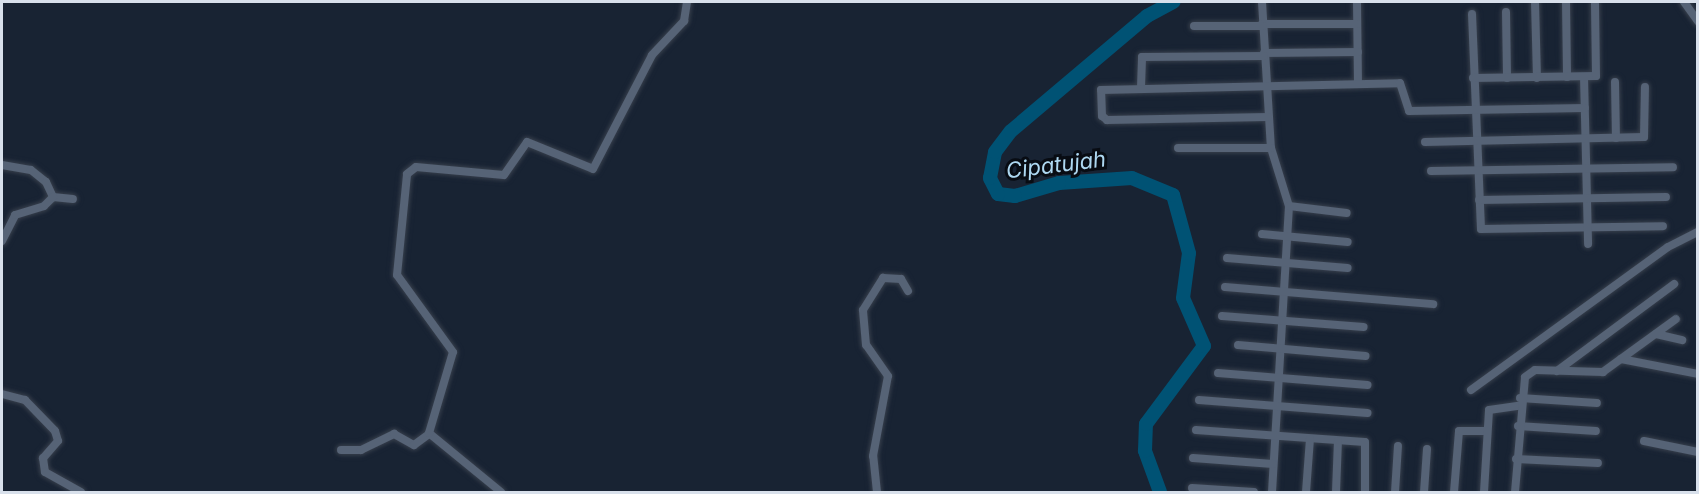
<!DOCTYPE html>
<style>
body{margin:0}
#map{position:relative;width:1699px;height:494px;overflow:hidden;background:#182333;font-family:Inter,sans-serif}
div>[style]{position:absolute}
.river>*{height:14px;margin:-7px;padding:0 7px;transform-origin:7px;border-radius:7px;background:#005274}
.roads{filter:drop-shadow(0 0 2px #373f4c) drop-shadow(0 0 2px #373f4c)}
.minor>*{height:8px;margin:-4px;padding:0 4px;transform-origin:4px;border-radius:4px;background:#566376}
span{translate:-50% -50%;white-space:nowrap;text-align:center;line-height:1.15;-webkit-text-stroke:6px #080c13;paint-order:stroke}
.water-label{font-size:22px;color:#aed8f1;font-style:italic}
.frame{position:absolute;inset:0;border:3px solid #d8e0eb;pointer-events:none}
</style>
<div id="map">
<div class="river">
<div style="left:1160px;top:492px;width:44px;rotate:-110.1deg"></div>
<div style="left:1145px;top:451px;width:27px;rotate:-88deg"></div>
<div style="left:1146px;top:424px;width:97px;rotate:-53.4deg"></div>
<div style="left:1204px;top:346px;width:52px;rotate:-113.6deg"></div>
<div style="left:1183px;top:298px;width:45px;rotate:-82.4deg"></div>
<div style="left:1189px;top:253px;width:60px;rotate:-105.4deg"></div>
<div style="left:1173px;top:195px;width:44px;rotate:-157.5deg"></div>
<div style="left:1132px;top:178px;width:73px;rotate:176.1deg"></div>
<div style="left:1059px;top:183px;width:46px;rotate:163.5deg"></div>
<div style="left:1015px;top:196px;width:17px;rotate:-173deg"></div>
<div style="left:998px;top:194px;width:18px;rotate:-117deg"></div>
<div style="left:990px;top:178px;width:26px;rotate:-79deg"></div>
<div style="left:995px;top:152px;width:26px;rotate:-53deg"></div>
<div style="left:1011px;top:131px;width:178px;rotate:-40.2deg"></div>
<div style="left:1147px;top:16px;width:30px;rotate:-28deg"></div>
</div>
<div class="roads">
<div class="minor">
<div style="left:1262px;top:2px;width:146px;rotate:86.5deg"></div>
<div style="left:1271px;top:148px;width:61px;rotate:72.8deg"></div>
<div style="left:1289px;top:206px;width:287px;rotate:93.4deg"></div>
<div style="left:1357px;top:2px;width:81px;rotate:89.3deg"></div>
<div style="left:1535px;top:2px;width:76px;rotate:88.5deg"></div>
<div style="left:1566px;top:2px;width:75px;rotate:89.2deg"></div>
<div style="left:1684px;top:2px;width:24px;rotate:54deg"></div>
<div style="left:1506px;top:12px;width:66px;rotate:89.1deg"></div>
<div style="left:1472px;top:14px;width:215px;rotate:87.6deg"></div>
<div style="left:1481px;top:229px;width:182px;rotate:-0.9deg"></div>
<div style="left:1262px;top:24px;width:95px"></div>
<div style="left:1194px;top:26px;width:69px"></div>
<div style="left:1264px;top:53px;width:94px;rotate:-0.6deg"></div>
<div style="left:1584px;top:77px;width:167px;rotate:88.6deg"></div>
<div style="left:1473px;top:78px;width:123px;rotate:-0.9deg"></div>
<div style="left:1596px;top:76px;width:74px;rotate:-90.8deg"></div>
<div style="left:1615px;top:82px;width:56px;rotate:89deg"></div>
<div style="left:1141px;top:87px;width:30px;rotate:-88deg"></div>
<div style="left:1142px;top:57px;width:122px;rotate:-0.5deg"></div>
<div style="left:1268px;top:117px;width:161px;rotate:178.9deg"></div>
<div style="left:1107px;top:120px;width:6px;rotate:-141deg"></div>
<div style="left:1102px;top:116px;width:26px;rotate:-92deg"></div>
<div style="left:1101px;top:90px;width:299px;rotate:-1.3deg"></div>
<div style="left:1400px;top:83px;width:29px;rotate:72deg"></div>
<div style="left:1409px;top:111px;width:176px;rotate:-1deg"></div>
<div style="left:1425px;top:142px;width:219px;rotate:-1.3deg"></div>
<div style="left:1644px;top:137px;width:50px;rotate:-88.9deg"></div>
<div style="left:1178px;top:148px;width:93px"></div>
<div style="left:2px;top:165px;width:29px;rotate:10deg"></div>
<div style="left:31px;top:170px;width:19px;rotate:39deg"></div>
<div style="left:46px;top:182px;width:17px;rotate:65deg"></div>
<div style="left:1431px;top:171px;width:242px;rotate:-0.9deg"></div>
<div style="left:53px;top:197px;width:20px;rotate:6deg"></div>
<div style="left:1479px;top:200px;width:187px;rotate:-0.9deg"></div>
<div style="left:1289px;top:206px;width:58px;rotate:6.9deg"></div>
<div style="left:1262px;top:234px;width:86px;rotate:5.3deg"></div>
<div style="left:2px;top:241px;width:29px;rotate:-63deg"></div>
<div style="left:15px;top:215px;width:30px;rotate:-17deg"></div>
<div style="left:44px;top:206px;width:13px;rotate:-45deg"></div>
<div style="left:1227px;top:258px;width:121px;rotate:4.7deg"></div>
<div style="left:1225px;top:287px;width:209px;rotate:4.7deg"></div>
<div style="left:1222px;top:316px;width:142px;rotate:4.4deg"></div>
<div style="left:1656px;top:334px;width:27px;rotate:13deg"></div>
<div style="left:1238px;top:345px;width:128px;rotate:4.9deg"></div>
<div style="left:1621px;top:359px;width:78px;rotate:11deg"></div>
<div style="left:1557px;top:371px;width:146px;rotate:-36.6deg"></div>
<div style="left:1218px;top:373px;width:150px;rotate:4.6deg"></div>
<div style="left:1471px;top:390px;width:243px;rotate:-36deg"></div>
<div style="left:1668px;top:247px;width:34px;rotate:-27deg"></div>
<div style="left:2px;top:394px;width:24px;rotate:15deg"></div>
<div style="left:25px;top:400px;width:43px;rotate:45.9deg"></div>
<div style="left:55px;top:431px;width:10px;rotate:73deg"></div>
<div style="left:58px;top:441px;width:23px;rotate:131deg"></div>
<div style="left:43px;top:458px;width:14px;rotate:82deg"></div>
<div style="left:45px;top:472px;width:41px;rotate:29.1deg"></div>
<div style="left:1520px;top:398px;width:77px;rotate:3.7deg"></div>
<div style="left:1199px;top:400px;width:169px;rotate:4.4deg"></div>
<div style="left:1518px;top:426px;width:78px;rotate:3.7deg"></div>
<div style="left:1196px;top:430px;width:169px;rotate:4.1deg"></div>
<div style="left:1365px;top:442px;width:50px;rotate:90deg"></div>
<div style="left:1644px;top:441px;width:55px;rotate:11.5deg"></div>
<div style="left:341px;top:450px;width:20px"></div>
<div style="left:361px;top:450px;width:37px;rotate:-26deg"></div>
<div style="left:394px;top:434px;width:23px;rotate:29deg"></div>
<div style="left:414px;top:445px;width:19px;rotate:-36deg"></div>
<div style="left:1193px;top:458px;width:80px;rotate:4.3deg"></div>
<div style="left:1516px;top:459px;width:82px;rotate:2.8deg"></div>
<div style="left:1192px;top:488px;width:62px;rotate:3.7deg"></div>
<div style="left:501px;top:492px;width:93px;rotate:-140.7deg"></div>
<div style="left:429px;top:433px;width:84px;rotate:-73.5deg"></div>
<div style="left:453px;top:352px;width:95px;rotate:-126deg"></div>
<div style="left:397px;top:275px;width:101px;rotate:-84.3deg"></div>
<div style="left:407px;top:174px;width:11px;rotate:-38deg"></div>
<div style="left:416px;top:167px;width:88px;rotate:5.2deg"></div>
<div style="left:504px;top:175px;width:40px;rotate:-55.1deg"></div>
<div style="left:527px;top:142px;width:71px;rotate:22.2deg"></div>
<div style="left:593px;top:169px;width:128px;rotate:-62.6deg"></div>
<div style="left:652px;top:55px;width:47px;rotate:-46.7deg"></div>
<div style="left:684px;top:21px;width:19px;rotate:-81deg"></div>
<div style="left:877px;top:492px;width:36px;rotate:-96deg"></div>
<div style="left:873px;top:456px;width:81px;rotate:-79.4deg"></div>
<div style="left:888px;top:376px;width:38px;rotate:-125deg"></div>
<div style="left:866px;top:345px;width:35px;rotate:-95deg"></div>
<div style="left:863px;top:310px;width:38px;rotate:-58deg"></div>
<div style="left:883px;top:278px;width:18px;rotate:3deg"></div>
<div style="left:901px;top:279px;width:14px;rotate:60deg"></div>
<div style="left:1306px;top:492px;width:53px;rotate:-85.7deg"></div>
<div style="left:1336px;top:492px;width:51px;rotate:-87.8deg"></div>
<div style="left:1395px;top:492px;width:46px;rotate:-86.3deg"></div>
<div style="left:1424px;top:492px;width:43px;rotate:-86deg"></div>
<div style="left:1454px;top:492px;width:61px;rotate:-85.3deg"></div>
<div style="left:1459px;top:431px;width:28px"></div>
<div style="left:1484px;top:492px;width:82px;rotate:-86.5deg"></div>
<div style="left:1489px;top:410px;width:30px;rotate:-8deg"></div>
<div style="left:1515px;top:492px;width:115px;rotate:-85deg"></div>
<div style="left:1525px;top:377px;width:12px;rotate:-35deg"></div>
<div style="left:1535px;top:370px;width:68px;rotate:1.7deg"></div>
<div style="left:1603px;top:372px;width:90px;rotate:-36deg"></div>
</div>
</div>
<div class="water-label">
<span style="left:1056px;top:165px;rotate:-7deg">Cipatujah</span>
</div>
<div class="frame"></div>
</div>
